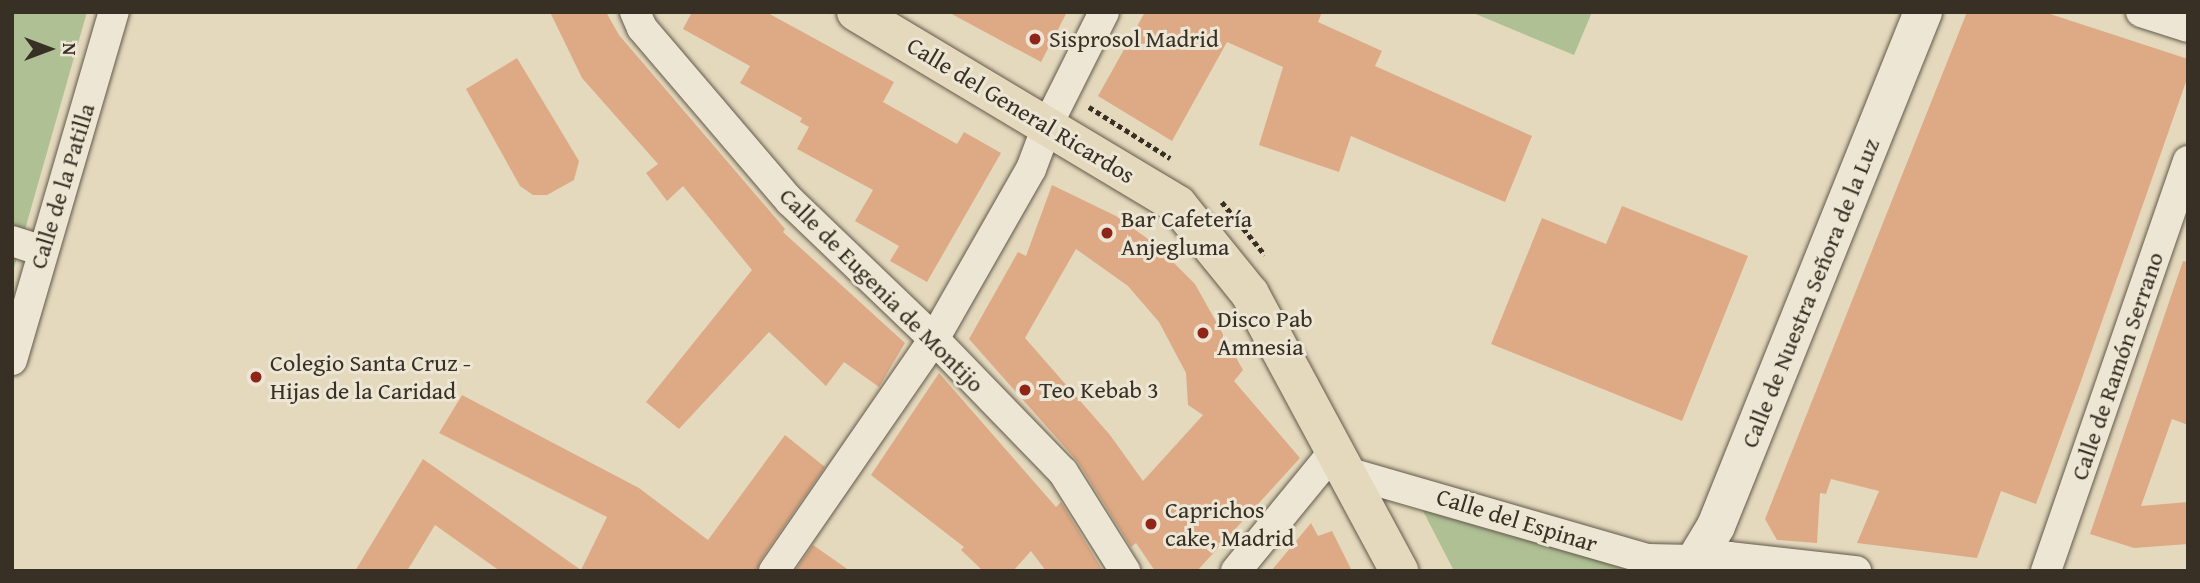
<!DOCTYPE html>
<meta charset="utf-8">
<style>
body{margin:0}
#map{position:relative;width:2200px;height:583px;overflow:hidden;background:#e4d9bd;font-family:"Gentium Book Plus",serif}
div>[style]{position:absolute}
.green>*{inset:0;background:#afc095}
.building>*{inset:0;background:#deaa85}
.path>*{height:4.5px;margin-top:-2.25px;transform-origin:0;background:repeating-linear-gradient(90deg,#393025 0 5px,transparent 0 8.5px)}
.roads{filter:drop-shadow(0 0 2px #645a4b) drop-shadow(0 0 2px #645a4b)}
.street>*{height:30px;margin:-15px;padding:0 15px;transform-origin:15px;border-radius:15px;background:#ede6d4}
.secondary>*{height:38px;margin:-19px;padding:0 19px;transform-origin:19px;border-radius:19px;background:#ede6d4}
.primary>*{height:38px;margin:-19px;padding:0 19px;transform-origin:19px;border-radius:19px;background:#e4d9bd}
.dots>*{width:19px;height:19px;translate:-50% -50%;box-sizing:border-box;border:4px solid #ede6d4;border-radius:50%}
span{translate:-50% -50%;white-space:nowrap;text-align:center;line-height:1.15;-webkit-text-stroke:6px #ede6d4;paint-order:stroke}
.poi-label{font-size:24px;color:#393025}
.left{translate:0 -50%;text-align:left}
.street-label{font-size:24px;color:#393025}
.frame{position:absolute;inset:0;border:14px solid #393025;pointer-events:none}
.north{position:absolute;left:14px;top:14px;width:70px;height:70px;-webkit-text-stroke:5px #ede6d4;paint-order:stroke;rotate:90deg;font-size:19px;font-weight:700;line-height:28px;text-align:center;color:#393025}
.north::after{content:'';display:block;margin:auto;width:24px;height:32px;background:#393025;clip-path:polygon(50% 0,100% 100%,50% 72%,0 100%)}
</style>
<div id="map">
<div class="green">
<div style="clip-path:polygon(12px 12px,87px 12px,12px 275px)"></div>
<div style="clip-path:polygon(1471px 12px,1592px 12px,1574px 55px)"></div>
<div style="clip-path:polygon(1422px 509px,1636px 571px,1454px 571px)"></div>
</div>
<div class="building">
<div style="clip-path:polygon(550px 12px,606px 12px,619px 35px,785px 229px,783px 232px,905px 343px,879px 387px,844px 362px,826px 386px,769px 332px,679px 429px,646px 402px,752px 270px,683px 186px,667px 201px,646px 173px,658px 164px,582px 78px)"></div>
<div style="clip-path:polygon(692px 12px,766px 12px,894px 82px,883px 102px,957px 144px,964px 132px,1001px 153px,927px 282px,890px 261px,899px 246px,855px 221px,873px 190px,797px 149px,809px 127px,800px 122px,802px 118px,740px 83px,750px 66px,683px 29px)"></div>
<div style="clip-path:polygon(948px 12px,1067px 12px,1041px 62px)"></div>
<div style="clip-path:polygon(1145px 12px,1322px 12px,1318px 22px,1382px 51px,1375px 66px,1532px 136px,1505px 202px,1351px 136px,1339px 172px,1259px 145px,1283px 67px,1227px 42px,1172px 141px,1098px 96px)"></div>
<div style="clip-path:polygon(1967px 12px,2044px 12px,2188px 59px,2188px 76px,2081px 381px,2036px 504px,2001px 491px,1977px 558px,1857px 543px,1879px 491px,1831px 479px,1826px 494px,1820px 493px,1817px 543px,1777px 540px,1765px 519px)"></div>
<div style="clip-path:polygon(517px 58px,579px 161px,574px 180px,547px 195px,533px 195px,520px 186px,466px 89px)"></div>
<div style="clip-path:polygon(evenodd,1052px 185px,1116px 216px,1155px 244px,1195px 284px,1243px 370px,1234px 381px,1300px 458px,1197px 571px,1155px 571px,1136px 543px,1131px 547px,1078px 462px,969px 339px,1018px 252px,1026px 256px,1052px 185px,1076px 249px,1128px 286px,1159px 322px,1186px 373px,1188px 405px,1203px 415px,1143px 481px,1110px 435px,1025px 338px,1076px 249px)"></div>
<div style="clip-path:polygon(1622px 206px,1748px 256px,1682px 421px,1491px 344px,1542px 218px,1606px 244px)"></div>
<div style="clip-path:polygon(2183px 261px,2188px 262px,2188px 425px,2172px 419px,2141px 506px,2188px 502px,2188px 544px,2134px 548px,2090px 534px)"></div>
<div style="clip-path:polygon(939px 373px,1056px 507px,1061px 502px,1103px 571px,1046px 571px,1031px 551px,1013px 571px,983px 571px,961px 550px,964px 547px,871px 475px)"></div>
<div style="clip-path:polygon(462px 395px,639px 488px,708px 540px,785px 435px,825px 467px,760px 561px,757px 571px,500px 571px,435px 525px,407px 571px,355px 571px,423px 459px,581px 570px,607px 517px,439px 433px)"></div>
<div style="clip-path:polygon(1311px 523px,1318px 536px,1332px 531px,1352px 571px,1271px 571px)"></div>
<div style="clip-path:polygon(813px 545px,850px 571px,795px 571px)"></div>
</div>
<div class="path">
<div style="left:1089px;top:107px;width:96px;rotate:32.2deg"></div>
<div style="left:1222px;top:202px;width:68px;rotate:50.9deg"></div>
</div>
<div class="roads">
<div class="street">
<div style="left:635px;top:12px;width:17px;rotate:66deg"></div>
<div style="left:642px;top:28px;width:228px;rotate:49.5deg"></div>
<div style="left:790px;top:201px;width:199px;rotate:43.8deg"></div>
<div style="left:934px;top:339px;width:185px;rotate:45.9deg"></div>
<div style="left:1063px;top:472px;width:117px;rotate:57.9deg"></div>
<div style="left:2141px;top:12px;width:49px;rotate:17.7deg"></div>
<div style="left:12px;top:241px;width:32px;rotate:18deg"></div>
<div style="left:12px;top:360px;width:363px;rotate:-73.7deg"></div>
<div style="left:1346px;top:472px;width:314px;rotate:16.1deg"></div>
<div style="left:1648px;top:559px;width:45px;rotate:1.3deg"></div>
<div style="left:1693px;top:560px;width:36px;rotate:-5deg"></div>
<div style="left:1729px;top:557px;width:128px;rotate:6.3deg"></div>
<div style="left:774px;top:571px;width:282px;rotate:-55.4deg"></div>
<div style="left:934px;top:339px;width:196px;rotate:-60.3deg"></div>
<div style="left:1031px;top:169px;width:48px;rotate:-69.3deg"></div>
<div style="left:1048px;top:124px;width:125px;rotate:-63.4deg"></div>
<div style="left:1236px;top:571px;width:156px;rotate:-50.7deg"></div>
<div style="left:2046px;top:571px;width:434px;rotate:-70.9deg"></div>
</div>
<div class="secondary">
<div style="left:1689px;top:571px;width:52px;rotate:-59deg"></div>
<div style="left:1716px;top:526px;width:554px;rotate:-68.06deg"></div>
</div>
<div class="primary">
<div style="left:856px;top:12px;width:375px;rotate:30.9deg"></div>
<div style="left:1178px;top:205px;width:114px;rotate:51deg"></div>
<div style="left:1250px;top:294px;width:315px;rotate:61.7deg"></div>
</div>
</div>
<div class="dots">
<div style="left:1035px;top:39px;background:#8f2418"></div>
<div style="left:1107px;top:233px;background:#8f2418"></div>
<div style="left:1203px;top:333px;background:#8f2418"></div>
<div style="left:256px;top:377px;background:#8f2418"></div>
<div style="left:1025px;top:390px;background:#8f2418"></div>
<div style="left:1151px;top:524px;background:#8f2418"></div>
</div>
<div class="poi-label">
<span class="left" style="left:1049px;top:39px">Sisprosol Madrid</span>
<span class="left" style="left:1121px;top:233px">Bar Cafetería<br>Anjegluma</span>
<span class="left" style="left:1217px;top:333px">Disco Pab<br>Amnesia</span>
<span class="left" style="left:270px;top:377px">Colegio Santa Cruz -<br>Hijas de la Caridad</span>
<span class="left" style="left:1039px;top:390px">Teo Kebab 3</span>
<span class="left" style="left:1165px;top:524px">Caprichos<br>cake, Madrid</span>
</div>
<div class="street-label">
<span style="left:1021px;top:110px;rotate:31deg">Calle del General Ricardos</span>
<span style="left:62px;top:186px;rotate:-73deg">Calle de la Patilla</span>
<span style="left:882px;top:290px;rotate:45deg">Calle de Eugenia de Montijo</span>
<span style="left:1810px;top:293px;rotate:-68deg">Calle de Nuestra Señora de la Luz</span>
<span style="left:2117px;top:366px;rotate:-71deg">Calle de Ramón Serrano</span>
<span style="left:1517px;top:520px;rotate:17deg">Calle del Espinar</span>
</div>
<div class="frame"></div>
<div class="north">N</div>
</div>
